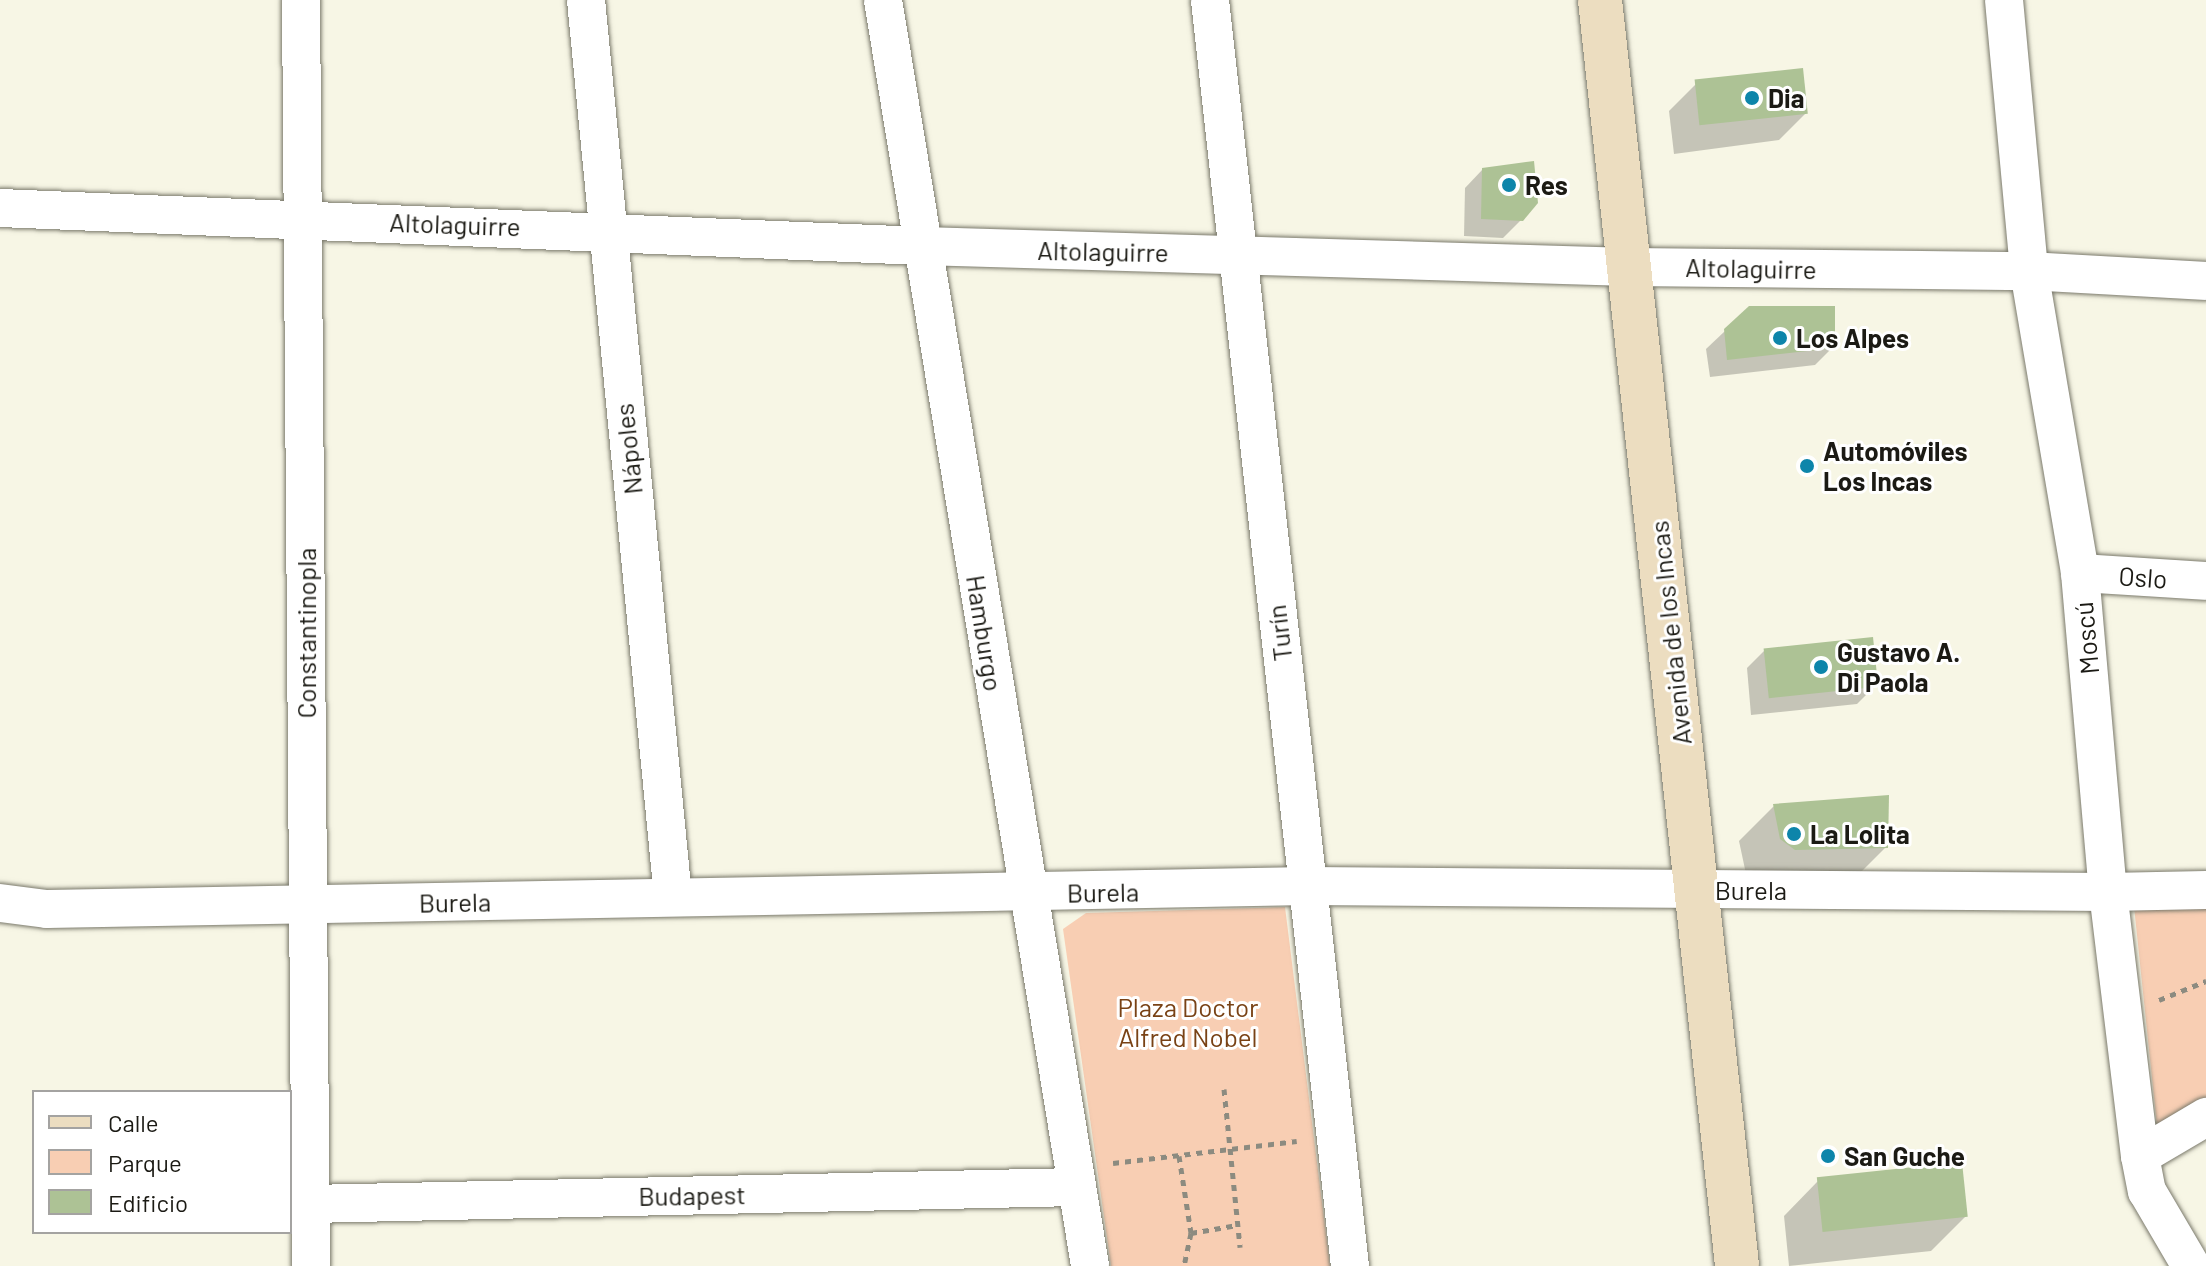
<!DOCTYPE html>
<meta charset="utf-8">
<style>
body{margin:0}
#map{position:relative;width:2206px;height:1266px;overflow:hidden;background:#f7f6e5;font-family:Barlow,sans-serif}
div>[style]{position:absolute}
.green>*{inset:0;background:#f8ceb3}
.shadow>*{inset:0;background:#0003}
.building>*{inset:0;background:#adc295;transform-origin:0 0}
.path>*{height:5px;margin-top:-2.5px;transform-origin:0;background:repeating-linear-gradient(90deg,#8c8b80 0 6px,transparent 0 12px)}
.roads{filter:drop-shadow(0 0 2px #7a796b) drop-shadow(0 0 2px #7a796b)}
.street>*{height:38px;margin:-19px;padding:0 19px;transform-origin:19px;border-radius:19px;background:#fff}
.secondary>*{height:44px;margin:-22px;padding:0 22px;transform-origin:22px;border-radius:22px;background:#ecddc0}
.dots>*{width:22px;height:22px;translate:-50% -50%;box-sizing:border-box;border:4px solid #fff;border-radius:50%}
span{translate:-50% -50%;white-space:nowrap;text-align:center;line-height:1.15;-webkit-text-stroke:6px #fff;paint-order:stroke}
.poi-label{font-size:26px;color:#1b1a14;font-weight:700}
.left{translate:0 -50%;text-align:left}
.street-label{font-size:26px;color:#1b1a14}
.park-label{font-size:26px;color:#794215}
.legend{position:absolute;left:32px;top:1090px;width:260px;height:144px;box-sizing:border-box;background:#fff;border:2px solid #a4a3a1;margin:0;padding:10px 14px;list-style:none;font-size:24px;color:#1b1a14}
.legend li{display:flex;align-items:center;gap:16px;height:40px}
.legend b{width:40px;border:2px solid #a4a3a1}
</style>
<div id="map">
<div class="green">
<div style="clip-path:polygon(2206px 904px,2206px 1108px,2158px 1136px,2134px 906px)"></div>
<div style="clip-path:polygon(1285px 907px,1330px 1266px,1111px 1266px,1063px 929px,1086px 913px)"></div>
</div>
<div class="shadow">
<div style="clip-path:polygon(1696px 84px,1806px 113px,1779px 140px,1674px 154px,1669px 111px)"></div>
<div style="clip-path:polygon(1483px 169px,1522px 219px,1503px 238px,1464px 236px,1465px 188px)"></div>
<div style="clip-path:polygon(1725px 331px,1833px 347px,1815px 365px,1710px 377px,1706px 349px)"></div>
<div style="clip-path:polygon(1765px 650px,1875px 686px,1857px 704px,1751px 715px,1747px 668px)"></div>
<div style="clip-path:polygon(1774px 806px,1886px 847px,1851px 882px,1746px 874px,1739px 841px)"></div>
<div style="clip-path:polygon(1818px 1181px,1966px 1216px,1931px 1251px,1789px 1266px,1784px 1216px)"></div>
</div>
<div class="building">
<div style="left:1803px;top:68px;width:46px;height:109px;rotate:84deg"></div>
<div style="clip-path:polygon(1534px 161px,1538px 203px,1523px 221px,1481px 219px,1482px 168px)"></div>
<div style="clip-path:polygon(1749px 306px,1835px 306px,1835px 348px,1727px 360px,1724px 329px)"></div>
<div style="left:1873px;top:637px;width:50px;height:110px;rotate:84deg"></div>
<div style="clip-path:polygon(1889px 795px,1888px 848px,1795px 850px,1780px 839px,1773px 804px)"></div>
<div style="left:1962px;top:1162px;width:55px;height:146px;rotate:84deg"></div>
</div>
<div class="path">
<div style="left:2159px;top:1000px;width:51px;rotate:-22deg"></div>
<div style="left:1224px;top:1089px;width:159px;rotate:84.2deg"></div>
<div style="left:1179px;top:1156px;width:78px;rotate:81.1deg"></div>
<div style="left:1191px;top:1233px;width:34px;rotate:102deg"></div>
<div style="left:1113px;top:1163px;width:185px;rotate:-6.8deg"></div>
<div style="left:1191px;top:1233px;width:47px;rotate:-9.9deg"></div>
</div>
<div class="roads">
<div class="street">
<div style="left:301px;top:0;width:1266px;rotate:89.55deg"></div>
<div style="left:586px;top:0;width:901px;rotate:84.46deg"></div>
<div style="left:883px;top:0;width:1283px;rotate:80.71deg"></div>
<div style="left:1210px;top:0;width:1274px;rotate:83.69deg"></div>
<div style="left:2004px;top:0;width:272px;rotate:84.7deg"></div>
<div style="left:2029px;top:271px;width:306px;rotate:80.4deg"></div>
<div style="left:2080px;top:573px;width:320px;rotate:85deg"></div>
<div style="left:2108px;top:892px;width:266px;rotate:83.1deg"></div>
<div style="left:2140px;top:1156px;width:36px;rotate:79deg"></div>
<div style="left:2147px;top:1191px;width:87px;rotate:59.6deg"></div>
<div style="left:0;top:208px;width:923px;rotate:2.36deg"></div>
<div style="left:922px;top:246px;width:708px;rotate:1.7deg"></div>
<div style="left:1630px;top:267px;width:399px;rotate:0.6deg"></div>
<div style="left:2029px;top:271px;width:177px;rotate:3.2deg"></div>
<div style="left:2080px;top:573px;width:126px;rotate:3.6deg"></div>
<div style="left:0;top:903px;width:47px;rotate:7.3deg"></div>
<div style="left:47px;top:909px;width:1261px;rotate:-1.04deg"></div>
<div style="left:1308px;top:886px;width:800px;rotate:0.43deg"></div>
<div style="left:2108px;top:892px;width:98px;rotate:-1.2deg"></div>
<div style="left:2140px;top:1156px;width:77px;rotate:-30.6deg"></div>
<div style="left:310px;top:1204px;width:765px;rotate:-1.27deg"></div>
</div>
<div class="secondary">
<div style="left:1600px;top:0;width:1273px;rotate:83.82deg"></div>
</div>
</div>
<div class="dots">
<div style="left:1752px;top:98px;background:#0d85aa"></div>
<div style="left:1509px;top:185px;background:#0d85aa"></div>
<div style="left:1780px;top:338px;background:#0d85aa"></div>
<div style="left:1807px;top:466px;background:#0d85aa"></div>
<div style="left:1821px;top:667px;background:#0d85aa"></div>
<div style="left:1794px;top:834px;background:#0d85aa"></div>
<div style="left:1828px;top:1156px;background:#0d85aa"></div>
</div>
<div class="poi-label">
<span class="left" style="left:1768px;top:98px">Dia</span>
<span class="left" style="left:1525px;top:185px">Res</span>
<span class="left" style="left:1796px;top:338px">Los Alpes</span>
<span class="left" style="left:1823px;top:466px">Automóviles<br>Los Incas</span>
<span class="left" style="left:1837px;top:667px">Gustavo A.<br>Di Paola</span>
<span class="left" style="left:1810px;top:834px">La Lolita</span>
<span class="left" style="left:1844px;top:1156px">San Guche</span>
</div>
<div class="street-label">
<span style="left:455px;top:224px;rotate:2deg">Altolaguirre</span>
<span style="left:1103px;top:251px;rotate:1deg">Altolaguirre</span>
<span style="left:1751px;top:268px;rotate:1deg">Altolaguirre</span>
<span style="left:628px;top:449px;rotate:-96deg">Nápoles</span>
<span style="left:2143px;top:577px;rotate:4deg">Oslo</span>
<span style="left:306px;top:633px;rotate:-90deg">Constantinopla</span>
<span style="left:985px;top:633px;rotate:81deg">Hamburgo</span>
<span style="left:1279px;top:633px;rotate:-97deg">Turín</span>
<span style="left:1670px;top:633px;rotate:-96deg">Avenida de los Incas</span>
<span style="left:2086px;top:638px;rotate:-95deg">Moscú</span>
<span style="left:1751px;top:890px">Burela</span>
<span style="left:1103px;top:892px;rotate:-1deg">Burela</span>
<span style="left:455px;top:902px;rotate:-1deg">Burela</span>
<span style="left:692px;top:1195px;rotate:-1deg">Budapest</span>
</div>
<div class="park-label">
<span style="left:1188px;top:1022px">Plaza Doctor<br>Alfred Nobel</span>
</div>
<ul class="legend">
<li><b style="height:10px;background:#ecddc0"></b>Calle</li>
<li><b style="height:22px;background:#f8ceb3"></b>Parque</li>
<li><b style="height:22px;background:#adc295"></b>Edificio</li>
</ul>
</div>
